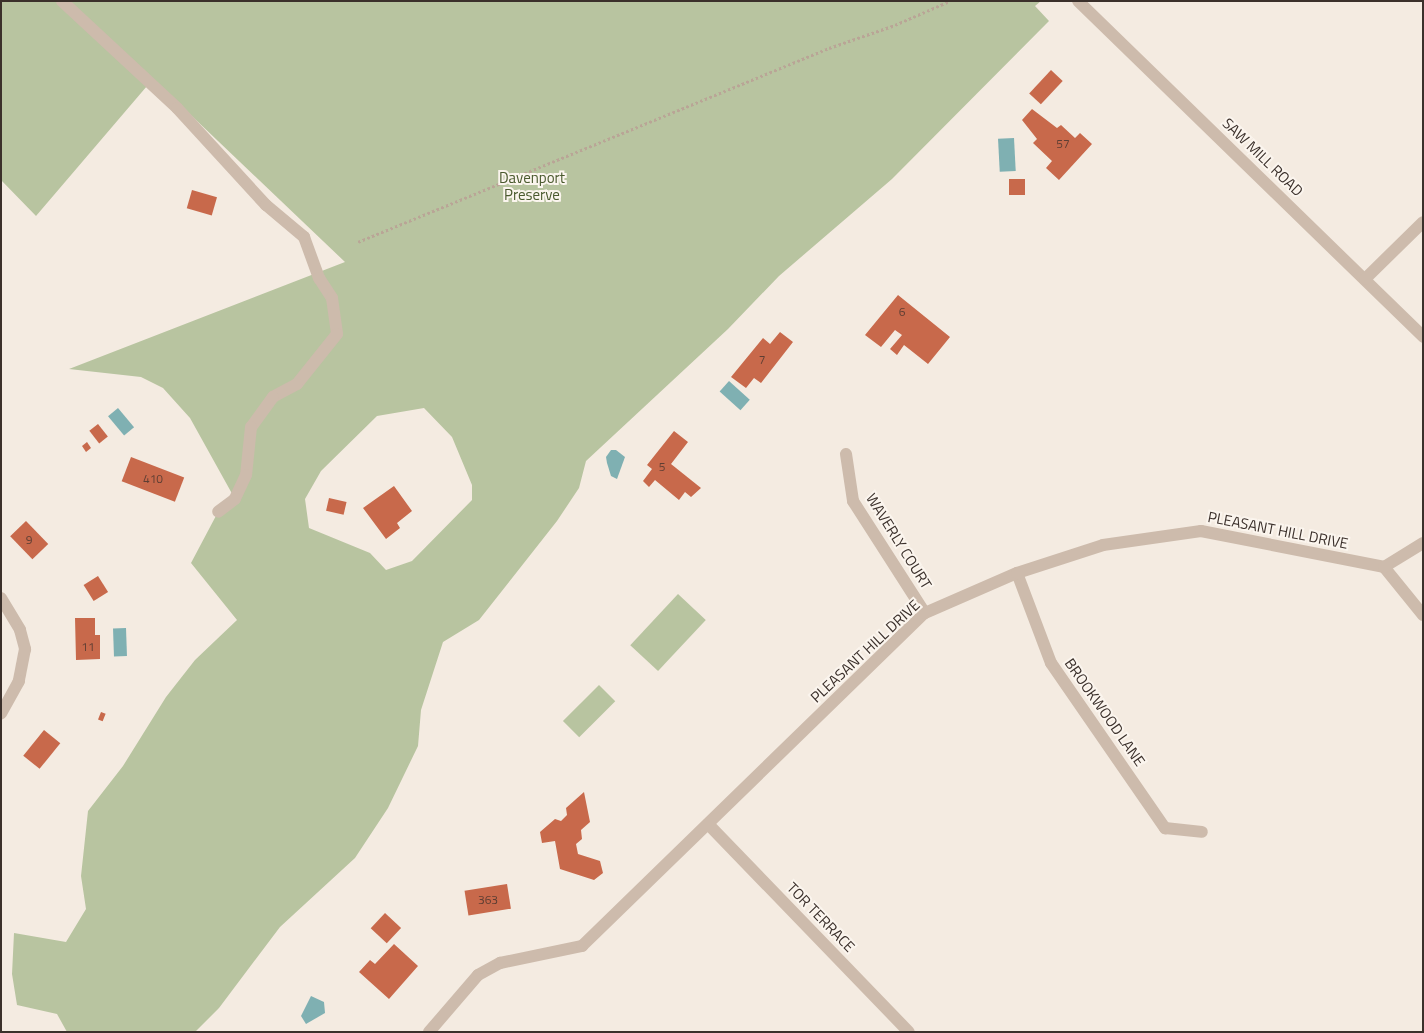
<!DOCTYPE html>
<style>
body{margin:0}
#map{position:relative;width:1424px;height:1033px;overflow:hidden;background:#f4ebe1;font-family:"Titillium Web",sans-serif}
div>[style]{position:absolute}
.green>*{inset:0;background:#b8c4a0;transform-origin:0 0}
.water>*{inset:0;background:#7fb0b2;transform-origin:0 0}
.building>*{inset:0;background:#c8694b;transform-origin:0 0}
.path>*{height:2.5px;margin-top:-1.25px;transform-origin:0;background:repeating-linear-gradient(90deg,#b9a596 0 2.5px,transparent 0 5px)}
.minor>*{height:12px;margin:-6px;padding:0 6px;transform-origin:6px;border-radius:6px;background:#cdbbac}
span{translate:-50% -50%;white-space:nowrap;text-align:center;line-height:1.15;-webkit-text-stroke:4px #fbf5ee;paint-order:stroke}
.number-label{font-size:12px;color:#5e3e33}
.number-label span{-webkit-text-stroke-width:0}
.street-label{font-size:15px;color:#3b302b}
.park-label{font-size:15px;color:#4a5a2e}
.frame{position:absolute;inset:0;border:2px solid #3b302b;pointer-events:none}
</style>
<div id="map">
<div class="green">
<div style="clip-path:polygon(evenodd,1px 1px,1041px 1px,1035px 6px,1049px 21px,892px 179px,779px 276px,728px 329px,586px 461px,579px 488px,557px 521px,479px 620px,443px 642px,421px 710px,418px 746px,388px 808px,355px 858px,280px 927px,219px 1008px,196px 1031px,67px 1032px,57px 1014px,17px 1005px,12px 974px,14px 933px,66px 942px,86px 909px,81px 876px,88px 811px,123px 766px,166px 697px,195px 660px,237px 620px,191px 563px,218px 512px,235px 499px,190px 418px,163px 388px,141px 377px,69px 369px,345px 262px,153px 79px,36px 216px,1px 180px,1px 1px,424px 408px,452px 437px,472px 485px,472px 500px,412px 561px,386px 570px,370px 553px,309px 528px,305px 499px,321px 471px,377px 416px,424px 408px)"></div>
<div style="left:678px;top:594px;width:38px;height:70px;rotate:43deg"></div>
<div style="left:599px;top:685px;width:23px;height:51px;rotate:45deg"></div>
</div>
<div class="water">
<div style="left:1014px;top:138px;width:33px;height:16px;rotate:87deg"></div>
<div style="left:729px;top:381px;width:28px;height:14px;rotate:42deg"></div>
<div style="left:118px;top:408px;width:25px;height:13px;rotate:50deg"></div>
<div style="clip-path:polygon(611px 450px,616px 450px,625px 457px,617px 479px,611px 476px,607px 463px,606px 457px)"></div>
<div style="left:126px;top:628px;width:28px;height:13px;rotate:88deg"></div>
<div style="clip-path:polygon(311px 996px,324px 1002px,325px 1013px,306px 1024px,301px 1016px)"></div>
</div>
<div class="building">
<div style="left:1051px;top:70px;width:16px;height:32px;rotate:43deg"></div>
<div style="clip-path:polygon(1032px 109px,1057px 128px,1061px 125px,1075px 138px,1080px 133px,1092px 144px,1059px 180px,1046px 168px,1052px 161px,1033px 143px,1037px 139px,1022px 120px)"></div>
<div style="left:1009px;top:179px;width:16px;height:16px"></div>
<div style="left:192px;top:190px;width:26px;height:19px;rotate:16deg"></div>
<div style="clip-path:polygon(898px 295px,950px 337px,928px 364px,904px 345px,897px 355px,890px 349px,902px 335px,895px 330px,881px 347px,865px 335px)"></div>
<div style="clip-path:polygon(780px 332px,793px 342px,761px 383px,754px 378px,746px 388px,731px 377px,763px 338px,770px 344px)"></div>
<div style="left:98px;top:424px;width:16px;height:11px;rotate:52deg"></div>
<div style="clip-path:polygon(674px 431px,688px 442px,671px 464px,701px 488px,691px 497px,685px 492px,679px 500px,655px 480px,649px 487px,643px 481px,652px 469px,647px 465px)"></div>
<div style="clip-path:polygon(87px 442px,91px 448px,86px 452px,82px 446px)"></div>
<div style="left:131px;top:457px;width:57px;height:26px;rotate:21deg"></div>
<div style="clip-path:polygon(394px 486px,412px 511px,397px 523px,400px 528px,386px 539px,363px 508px)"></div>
<div style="left:329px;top:498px;width:18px;height:13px;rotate:13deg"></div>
<div style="left:26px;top:521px;width:32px;height:22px;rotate:46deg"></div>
<div style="left:98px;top:576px;width:19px;height:17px;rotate:58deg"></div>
<div style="clip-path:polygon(75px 618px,95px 618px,95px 635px,100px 635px,100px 659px,76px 660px)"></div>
<div style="left:101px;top:712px;width:5px;height:8px;rotate:22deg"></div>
<div style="left:44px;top:730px;width:21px;height:33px;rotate:39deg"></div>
<div style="clip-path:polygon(584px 792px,590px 822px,581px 830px,582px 839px,576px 844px,578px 854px,600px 861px,603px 873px,594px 880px,560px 869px,555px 841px,542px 843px,540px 832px,555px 819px,561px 821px,567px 815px,566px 808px)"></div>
<div style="left:507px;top:884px;width:25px;height:43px;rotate:81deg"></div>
<div style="left:385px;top:913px;width:22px;height:21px;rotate:43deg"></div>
<div style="clip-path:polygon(394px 944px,418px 966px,389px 999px,359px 972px,370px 960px,375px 964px)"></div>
</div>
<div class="path">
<div style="left:358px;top:242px;width:509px;rotate:-22.39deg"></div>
<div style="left:829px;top:48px;width:70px;rotate:-19.2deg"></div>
<div style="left:895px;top:25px;width:60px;rotate:-23.6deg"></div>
</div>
<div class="minor">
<div style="left:62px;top:1px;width:157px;rotate:42.9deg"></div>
<div style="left:177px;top:108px;width:132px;rotate:47.5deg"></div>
<div style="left:266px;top:205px;width:50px;rotate:40.1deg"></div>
<div style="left:304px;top:237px;width:44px;rotate:69.9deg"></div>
<div style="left:319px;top:278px;width:24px;rotate:57deg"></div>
<div style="left:332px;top:298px;width:36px;rotate:82deg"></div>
<div style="left:337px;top:334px;width:64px;rotate:128.7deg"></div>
<div style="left:297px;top:384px;width:27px;rotate:152deg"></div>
<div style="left:273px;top:397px;width:37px;rotate:126deg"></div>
<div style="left:251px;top:427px;width:48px;rotate:95.9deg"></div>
<div style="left:246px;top:475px;width:26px;rotate:115deg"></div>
<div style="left:235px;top:499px;width:21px;rotate:143deg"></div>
<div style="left:1078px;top:1px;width:482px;rotate:44.2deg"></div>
<div style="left:1365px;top:279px;width:81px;rotate:-44.5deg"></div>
<div style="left:846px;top:454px;width:48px;rotate:81.5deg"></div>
<div style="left:853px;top:501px;width:133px;rotate:57.3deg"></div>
<div style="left:1384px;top:567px;width:62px;rotate:50.9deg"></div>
<div style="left:1017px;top:573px;width:96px;rotate:69.3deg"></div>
<div style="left:1051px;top:663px;width:201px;rotate:55.4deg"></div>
<div style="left:1165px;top:828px;width:37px;rotate:6deg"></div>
<div style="left:1px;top:598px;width:37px;rotate:59deg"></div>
<div style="left:20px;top:630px;width:20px;rotate:75deg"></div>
<div style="left:25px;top:649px;width:33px;rotate:101deg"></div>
<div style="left:19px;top:681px;width:37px;rotate:119deg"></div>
<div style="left:708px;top:824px;width:289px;rotate:46deg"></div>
<div style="left:429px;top:1032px;width:75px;rotate:-49.3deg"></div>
<div style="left:478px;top:975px;width:25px;rotate:-29deg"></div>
<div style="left:500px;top:963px;width:84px;rotate:-11.7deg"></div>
<div style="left:582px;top:946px;width:478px;rotate:-44.2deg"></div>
<div style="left:925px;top:613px;width:100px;rotate:-23.5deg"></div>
<div style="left:1017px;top:573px;width:90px;rotate:-18deg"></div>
<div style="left:1103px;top:545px;width:99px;rotate:-8.1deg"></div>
<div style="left:1201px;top:531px;width:187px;rotate:11.1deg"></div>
<div style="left:1384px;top:567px;width:46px;rotate:-31.6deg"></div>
</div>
<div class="number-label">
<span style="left:1063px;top:144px">57</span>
<span style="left:902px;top:312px">6</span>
<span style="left:762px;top:360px">7</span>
<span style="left:662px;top:467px">5</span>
<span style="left:153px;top:479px">410</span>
<span style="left:29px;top:540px">9</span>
<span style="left:88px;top:647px">11</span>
<span style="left:488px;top:900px">363</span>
</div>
<div class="street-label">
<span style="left:1263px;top:157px;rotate:44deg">SAW MILL ROAD</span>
<span style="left:1278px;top:530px;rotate:11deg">PLEASANT HILL DRIVE</span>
<span style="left:899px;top:541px;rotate:58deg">WAVERLY COURT</span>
<span style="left:865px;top:651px;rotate:-43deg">PLEASANT HILL DRIVE</span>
<span style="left:1105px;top:712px;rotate:55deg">BROOKWOOD LANE</span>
<span style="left:821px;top:917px;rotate:46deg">TOR TERRACE</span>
</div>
<div class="park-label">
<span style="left:532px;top:186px">Davenport<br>Preserve</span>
</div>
<div class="frame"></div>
</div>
